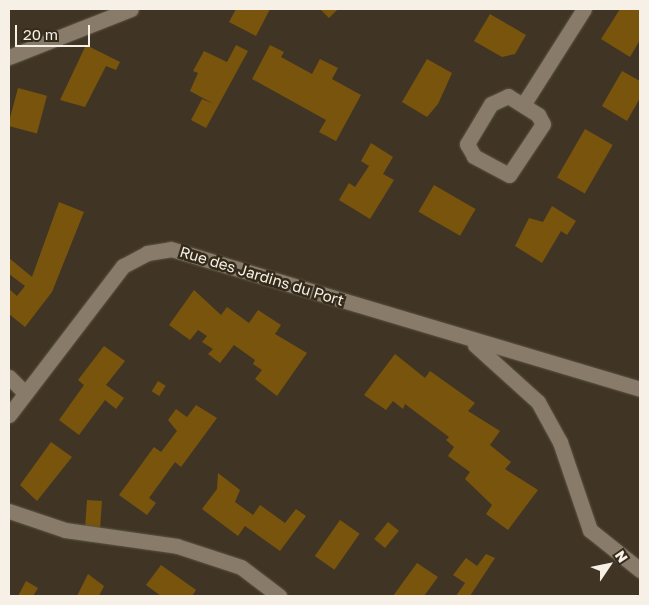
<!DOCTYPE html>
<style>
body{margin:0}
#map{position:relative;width:649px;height:605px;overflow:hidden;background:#403524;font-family:"Golos Text",sans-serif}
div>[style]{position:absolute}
.building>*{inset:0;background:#78540d;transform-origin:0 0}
.roads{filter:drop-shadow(0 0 1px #5c5345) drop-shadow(0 0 1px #5c5345)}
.minor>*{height:15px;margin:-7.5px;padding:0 7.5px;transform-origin:7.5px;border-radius:7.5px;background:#887b69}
span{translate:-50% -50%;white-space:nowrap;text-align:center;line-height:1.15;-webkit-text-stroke:5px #352b1b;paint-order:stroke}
.street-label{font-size:15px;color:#f7f0e6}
.frame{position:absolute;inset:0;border:10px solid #f7f0e6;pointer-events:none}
.north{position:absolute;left:584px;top:540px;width:50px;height:50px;-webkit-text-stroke:4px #352b1b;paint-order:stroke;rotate:56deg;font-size:14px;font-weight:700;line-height:20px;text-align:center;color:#f7f0e6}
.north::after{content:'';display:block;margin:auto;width:18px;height:22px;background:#f7f0e6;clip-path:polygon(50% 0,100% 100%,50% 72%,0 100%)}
.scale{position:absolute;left:15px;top:25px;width:75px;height:22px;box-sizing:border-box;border:2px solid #f7f0e6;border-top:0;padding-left:6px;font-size:15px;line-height:18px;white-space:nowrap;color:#f7f0e6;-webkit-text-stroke:4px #352b1b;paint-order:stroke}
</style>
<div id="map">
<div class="building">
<div style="clip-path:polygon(236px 9px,270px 9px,256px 36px,229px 22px)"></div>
<div style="clip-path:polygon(320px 9px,338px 9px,329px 18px)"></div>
<div style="clip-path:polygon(620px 9px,640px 9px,640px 40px,630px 57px,601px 39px)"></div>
<div style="clip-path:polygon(490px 14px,526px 35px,515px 54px,502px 57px,474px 41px)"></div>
<div style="clip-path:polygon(86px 45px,120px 62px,116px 70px,106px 66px,85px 107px,60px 100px)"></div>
<div style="clip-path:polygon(236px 45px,248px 51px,206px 128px,191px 120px,202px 99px,214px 104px,190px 91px,198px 73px,193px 71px,204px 51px,227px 62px)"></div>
<div style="clip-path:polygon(270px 45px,284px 52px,281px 57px,312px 74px,320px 59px,338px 68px,332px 79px,361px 95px,336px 141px,319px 132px,326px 120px,252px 79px)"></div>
<div style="clip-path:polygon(427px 59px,452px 73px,438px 104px,427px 117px,402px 102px)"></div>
<div style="clip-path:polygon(622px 71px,640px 81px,640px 98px,627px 121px,602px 106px)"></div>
<div style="left:18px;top:88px;width:30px;height:39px;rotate:15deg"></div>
<div style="left:585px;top:129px;width:32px;height:56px;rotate:30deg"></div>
<div style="clip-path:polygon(371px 143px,393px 157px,383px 174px,394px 180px,370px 219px,339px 200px,349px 183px,355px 187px,369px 166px,361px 161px)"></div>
<div style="left:434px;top:185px;width:48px;height:31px;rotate:30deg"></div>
<div style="clip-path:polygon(59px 202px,84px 212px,52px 292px,25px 327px,9px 314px,9px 289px,17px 296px,25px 286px,9px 274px,9px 258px,32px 277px)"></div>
<div style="clip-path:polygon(552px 206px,576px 221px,567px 235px,561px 231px,542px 263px,515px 246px,529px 218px,543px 222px)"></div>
<div style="clip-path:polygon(194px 290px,221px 315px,227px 307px,249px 323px,258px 310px,281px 325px,275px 334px,307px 353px,277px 396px,255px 379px,262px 370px,253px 364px,255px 360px,234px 345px,220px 363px,208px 354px,213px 349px,202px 342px,207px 336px,198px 330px,190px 340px,169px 325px)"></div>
<div style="clip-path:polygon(104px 346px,125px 361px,106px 385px,124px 398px,116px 409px,105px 400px,79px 435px,59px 420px,84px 385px,78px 380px)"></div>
<div style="clip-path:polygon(395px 354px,425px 378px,430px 371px,475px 403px,468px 411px,500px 431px,490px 445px,511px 462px,505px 469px,538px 490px,508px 530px,486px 514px,492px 505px,465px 479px,470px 472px,448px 456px,454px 447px,446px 440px,449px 437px,405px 404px,403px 409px,393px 401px,386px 410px,364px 395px)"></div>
<div style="left:158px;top:381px;width:9px;height:12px;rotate:32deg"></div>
<div style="clip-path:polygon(196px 405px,217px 418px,181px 467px,175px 462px,149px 498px,156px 503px,147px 515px,119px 495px,154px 447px,161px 452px,177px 431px,168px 420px,176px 409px,187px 417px)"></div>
<div style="clip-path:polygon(51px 442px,72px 457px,37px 501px,20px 485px)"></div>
<div style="clip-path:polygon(218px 473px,240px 490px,235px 502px,253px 515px,260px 505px,285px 523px,296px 509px,306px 516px,280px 551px,245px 526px,238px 536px,202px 509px,217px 489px)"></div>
<div style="left:87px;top:500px;width:15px;height:27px;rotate:4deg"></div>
<div style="left:340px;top:520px;width:24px;height:44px;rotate:35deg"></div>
<div style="left:388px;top:522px;width:14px;height:22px;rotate:39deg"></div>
<div style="clip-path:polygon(486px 554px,495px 558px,470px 596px,456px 596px,465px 583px,453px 575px,466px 558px,477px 566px)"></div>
<div style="clip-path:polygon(417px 563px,438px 577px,424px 596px,393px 596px)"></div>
<div style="clip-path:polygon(161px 565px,196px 590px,192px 596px,161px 596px,146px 585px)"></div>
<div style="clip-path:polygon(88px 574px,104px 586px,99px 596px,77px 596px)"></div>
<div style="clip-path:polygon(26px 581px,38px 588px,33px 596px,18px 596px)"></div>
</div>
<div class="roads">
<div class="minor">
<div style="left:9px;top:57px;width:131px;rotate:-21.5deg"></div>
<div style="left:508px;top:96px;width:36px;rotate:32deg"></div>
<div style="left:538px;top:115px;width:10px;rotate:61deg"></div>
<div style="left:543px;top:124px;width:61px;rotate:123.7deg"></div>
<div style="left:509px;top:175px;width:40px;rotate:-152deg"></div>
<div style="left:474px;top:156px;width:14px;rotate:-120deg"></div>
<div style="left:467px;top:144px;width:47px;rotate:-59deg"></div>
<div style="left:491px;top:104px;width:19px;rotate:-25deg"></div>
<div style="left:523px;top:105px;width:114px;rotate:-57.6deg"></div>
<div style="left:475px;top:345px;width:85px;rotate:42.1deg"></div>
<div style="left:538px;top:402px;width:46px;rotate:61.2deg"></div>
<div style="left:560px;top:442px;width:93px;rotate:71.2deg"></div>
<div style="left:590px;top:530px;width:64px;rotate:38.7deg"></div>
<div style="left:9px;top:377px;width:23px;rotate:45deg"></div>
<div style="left:9px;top:415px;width:188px;rotate:-52.6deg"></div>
<div style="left:123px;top:266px;width:27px;rotate:-28deg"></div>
<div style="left:147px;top:253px;width:24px;rotate:-9deg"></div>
<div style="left:171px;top:249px;width:489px;rotate:16.6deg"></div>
<div style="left:9px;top:511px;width:59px;rotate:18.7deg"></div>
<div style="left:65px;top:530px;width:113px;rotate:8.1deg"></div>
<div style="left:177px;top:546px;width:67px;rotate:18.2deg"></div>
<div style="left:241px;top:567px;width:48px;rotate:37.3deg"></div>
</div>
</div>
<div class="street-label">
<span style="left:262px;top:276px;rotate:17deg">Rue des Jardins du Port</span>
</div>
<div class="frame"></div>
<div class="north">N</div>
<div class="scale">20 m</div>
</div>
